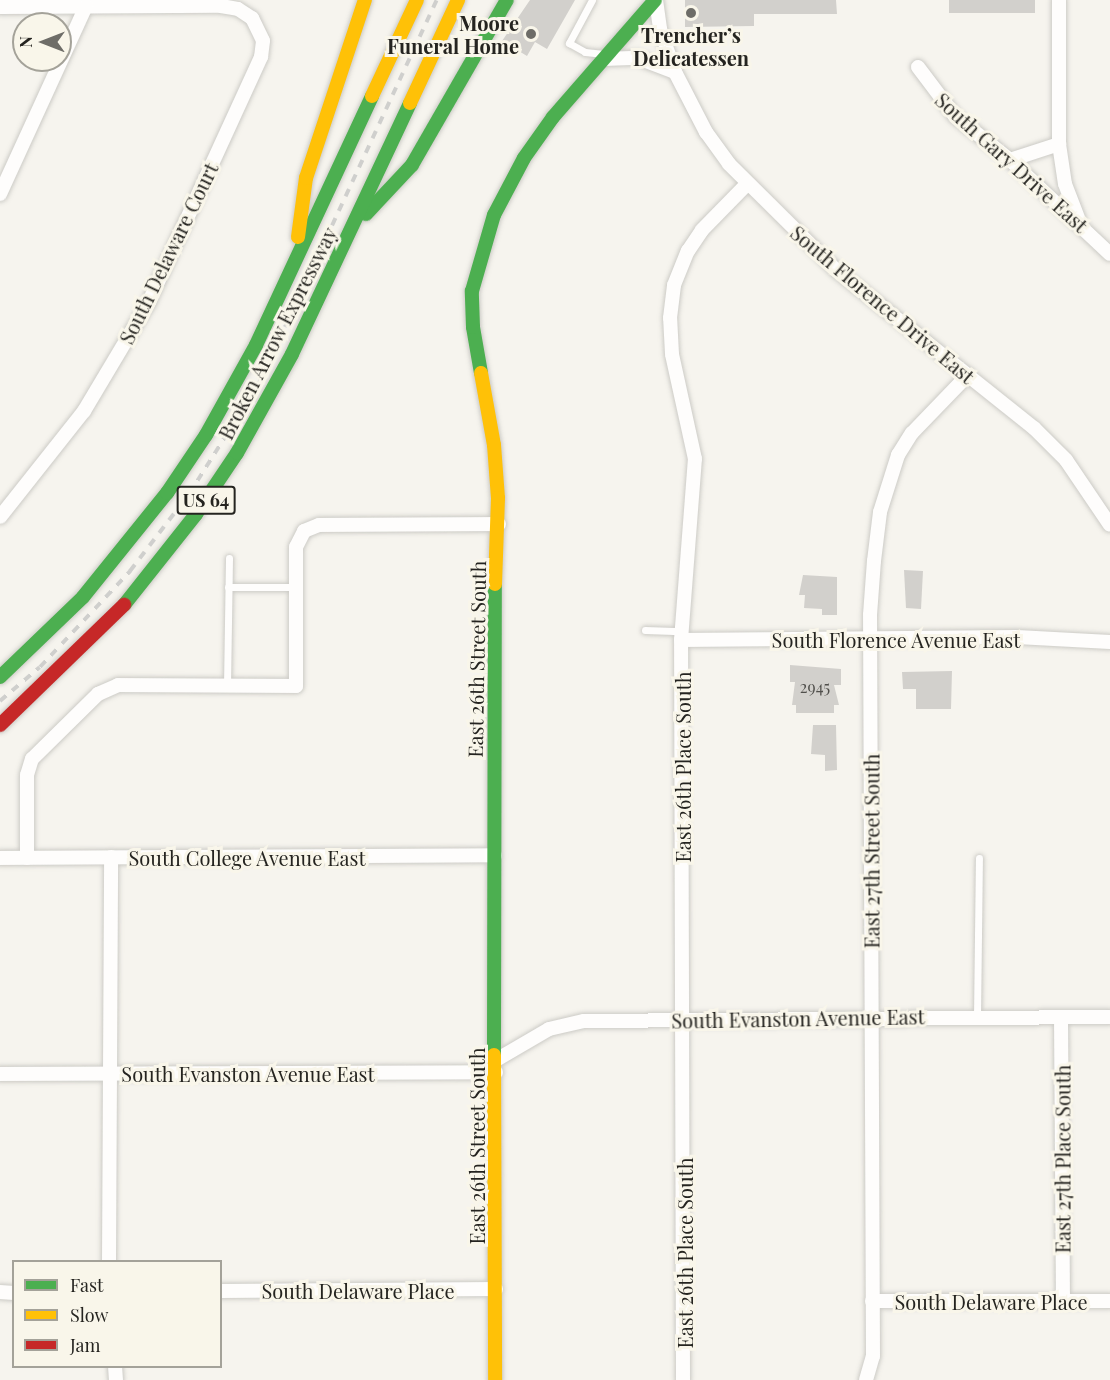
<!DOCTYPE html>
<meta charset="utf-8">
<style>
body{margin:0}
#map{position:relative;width:1110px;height:1380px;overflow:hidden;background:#f6f4ee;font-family:"Playfair Display",serif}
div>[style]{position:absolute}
.building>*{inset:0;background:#d2d0cc;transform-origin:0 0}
.roads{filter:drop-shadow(0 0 2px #cccbc6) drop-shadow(0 0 2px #cccbc6)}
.lane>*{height:7px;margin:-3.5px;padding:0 3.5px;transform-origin:3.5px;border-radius:3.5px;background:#fefdfc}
.street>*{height:14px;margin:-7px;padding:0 7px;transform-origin:7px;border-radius:7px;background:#fefdfc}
.fast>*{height:14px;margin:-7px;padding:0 7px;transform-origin:7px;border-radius:7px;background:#4caf50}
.slow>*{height:14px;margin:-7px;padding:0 7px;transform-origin:7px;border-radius:7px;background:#ffc107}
.jam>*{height:14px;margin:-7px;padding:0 7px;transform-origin:7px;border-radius:7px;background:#c62828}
.rail>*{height:4px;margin-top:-2px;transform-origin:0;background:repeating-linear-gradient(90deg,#cfcfcd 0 8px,transparent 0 16px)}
.dots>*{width:16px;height:16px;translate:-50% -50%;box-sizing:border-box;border:3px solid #f9f6ea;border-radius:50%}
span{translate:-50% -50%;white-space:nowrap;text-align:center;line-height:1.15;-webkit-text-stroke:6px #f9f6ea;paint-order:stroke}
.number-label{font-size:16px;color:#504f4b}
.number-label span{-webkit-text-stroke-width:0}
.shield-label span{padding:2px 4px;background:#f9f6ea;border:2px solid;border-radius:4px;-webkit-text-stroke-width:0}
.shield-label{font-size:18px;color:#252420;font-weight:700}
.poi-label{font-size:20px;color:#252420;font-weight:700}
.right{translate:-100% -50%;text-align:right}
.street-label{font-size:20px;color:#252420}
.legend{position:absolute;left:12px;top:1260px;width:210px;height:108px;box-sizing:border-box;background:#f9f6ea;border:2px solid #a4a299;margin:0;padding:8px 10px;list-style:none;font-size:18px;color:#252420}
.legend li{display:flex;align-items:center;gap:12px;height:30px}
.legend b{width:30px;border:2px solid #a4a299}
.north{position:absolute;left:12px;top:12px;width:60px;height:60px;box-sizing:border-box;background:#f9f6ea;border:2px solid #a4a299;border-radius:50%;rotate:270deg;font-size:16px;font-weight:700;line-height:24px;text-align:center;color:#252420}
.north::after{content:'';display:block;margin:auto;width:21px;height:27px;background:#6e6d68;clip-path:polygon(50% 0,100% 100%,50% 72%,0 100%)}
</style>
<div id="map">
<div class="building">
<div style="clip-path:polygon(530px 0,575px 0,547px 49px,535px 42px,527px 56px,502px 41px)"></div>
<div style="clip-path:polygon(685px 0,836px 0,837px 14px,754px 14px,754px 26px,685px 27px)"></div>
<div style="left:949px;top:0;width:86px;height:13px"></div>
<div style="clip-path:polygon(904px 570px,923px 571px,921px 609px,906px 608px)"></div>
<div style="clip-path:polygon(803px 575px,837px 577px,837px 615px,822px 615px,822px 609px,804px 608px,805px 595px,799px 595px)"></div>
<div style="clip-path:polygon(790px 665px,841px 669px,841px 685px,834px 685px,839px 705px,834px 705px,834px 713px,796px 713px,796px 705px,792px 705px,795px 682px,790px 682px)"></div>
<div style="clip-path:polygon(952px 671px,951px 709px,916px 709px,916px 689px,903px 689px,902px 672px)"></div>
<div style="clip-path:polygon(813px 725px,836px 725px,837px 770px,825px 771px,825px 755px,811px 754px)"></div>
</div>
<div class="roads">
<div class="lane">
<div style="left:592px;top:0;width:49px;rotate:118.1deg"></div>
<div style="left:569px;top:43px;width:18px;rotate:29deg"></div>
<div style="left:585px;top:52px;width:19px;rotate:6deg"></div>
<div style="left:228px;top:587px;width:69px"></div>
<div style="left:645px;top:630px;width:36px;rotate:2deg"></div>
<div style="left:227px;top:686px;width:128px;rotate:-89.1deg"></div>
<div style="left:977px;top:1017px;width:159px;rotate:-89.3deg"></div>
</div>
<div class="street">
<div style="left:656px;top:0;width:29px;rotate:82deg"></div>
<div style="left:660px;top:29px;width:46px;rotate:70.8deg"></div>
<div style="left:675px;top:72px;width:68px;rotate:62.7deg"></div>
<div style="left:706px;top:132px;width:39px;rotate:54deg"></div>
<div style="left:729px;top:164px;width:151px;rotate:44.7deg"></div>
<div style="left:836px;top:270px;width:253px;rotate:38.6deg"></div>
<div style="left:1034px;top:428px;width:45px;rotate:45deg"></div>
<div style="left:1066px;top:460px;width:78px;rotate:55.9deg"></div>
<div style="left:1059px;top:0;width:144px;rotate:90deg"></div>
<div style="left:1059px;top:144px;width:40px;rotate:81.5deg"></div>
<div style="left:1065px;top:184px;width:40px;rotate:69deg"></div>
<div style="left:0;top:7px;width:221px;rotate:-0.3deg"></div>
<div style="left:221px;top:6px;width:17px;rotate:10deg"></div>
<div style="left:238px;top:9px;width:17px;rotate:33deg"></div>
<div style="left:252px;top:18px;width:25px;rotate:64deg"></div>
<div style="left:263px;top:41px;width:16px;rotate:97deg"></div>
<div style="left:261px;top:57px;width:269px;rotate:114.6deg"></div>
<div style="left:149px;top:302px;width:127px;rotate:120.8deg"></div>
<div style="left:84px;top:411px;width:135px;rotate:128.4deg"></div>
<div style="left:604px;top:59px;width:34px;rotate:-2deg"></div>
<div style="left:638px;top:58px;width:40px;rotate:21deg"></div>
<div style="left:918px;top:67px;width:61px;rotate:52.9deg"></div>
<div style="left:955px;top:116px;width:70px;rotate:38.7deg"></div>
<div style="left:1010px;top:160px;width:137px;rotate:43.2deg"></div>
<div style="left:1010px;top:160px;width:52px;rotate:-18.1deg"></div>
<div style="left:0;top:194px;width:207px;rotate:-65.4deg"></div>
<div style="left:681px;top:640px;width:336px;rotate:-0.5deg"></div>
<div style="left:1017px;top:637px;width:93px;rotate:3.1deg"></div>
<div style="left:0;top:858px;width:495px;rotate:-0.3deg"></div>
<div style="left:27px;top:858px;width:83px;rotate:-90deg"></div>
<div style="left:27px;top:775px;width:17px;rotate:-73deg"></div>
<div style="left:32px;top:759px;width:93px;rotate:-44.6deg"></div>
<div style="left:98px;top:694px;width:22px;rotate:-24deg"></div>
<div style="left:118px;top:685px;width:178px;rotate:0.3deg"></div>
<div style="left:296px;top:686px;width:139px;rotate:-90deg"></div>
<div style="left:296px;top:547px;width:18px;rotate:-63deg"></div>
<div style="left:304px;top:531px;width:16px;rotate:-22deg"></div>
<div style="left:319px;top:525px;width:180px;rotate:-0.3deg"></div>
<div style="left:1061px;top:1017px;width:284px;rotate:89.6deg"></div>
<div style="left:496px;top:1060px;width:61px;rotate:-30.3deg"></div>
<div style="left:549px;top:1029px;width:36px;rotate:-13deg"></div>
<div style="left:584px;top:1021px;width:526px;rotate:-0.44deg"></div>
<div style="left:0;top:1074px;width:496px;rotate:-0.2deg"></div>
<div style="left:109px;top:1262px;width:405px;rotate:-89.7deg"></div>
<div style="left:220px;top:1291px;width:276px;rotate:-0.4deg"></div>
<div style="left:0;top:1292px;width:14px;rotate:4deg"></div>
<div style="left:872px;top:1301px;width:238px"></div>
<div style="left:115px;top:1366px;width:14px;rotate:86deg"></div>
<div style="left:683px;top:1380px;width:740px;rotate:-90.15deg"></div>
<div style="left:681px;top:640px;width:182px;rotate:-85.6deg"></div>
<div style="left:695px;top:459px;width:107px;rotate:-102.4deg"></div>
<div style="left:672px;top:354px;width:36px;rotate:-93deg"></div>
<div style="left:670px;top:318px;width:33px;rotate:-83deg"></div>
<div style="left:674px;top:285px;width:37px;rotate:-68deg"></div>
<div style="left:688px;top:251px;width:25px;rotate:-56deg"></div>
<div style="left:702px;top:230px;width:64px;rotate:-45.6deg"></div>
<div style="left:866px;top:1380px;width:25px;rotate:-74deg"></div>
<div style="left:873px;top:1356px;width:741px;rotate:-90.23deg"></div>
<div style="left:870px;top:615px;width:54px;rotate:-85.8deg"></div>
<div style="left:874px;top:561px;width:49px;rotate:-83deg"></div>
<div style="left:880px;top:512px;width:60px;rotate:-72.5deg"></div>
<div style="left:898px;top:455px;width:26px;rotate:-58deg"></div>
<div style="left:912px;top:433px;width:81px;rotate:-46deg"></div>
</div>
<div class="fast">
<div style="left:366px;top:214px;width:67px;rotate:-46.8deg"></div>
<div style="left:412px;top:165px;width:190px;rotate:-60.1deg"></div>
<div style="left:481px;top:373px;width:47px;rotate:-99.9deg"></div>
<div style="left:473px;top:327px;width:36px;rotate:-92deg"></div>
<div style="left:472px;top:291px;width:79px;rotate:-73.9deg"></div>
<div style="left:494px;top:215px;width:64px;rotate:-62.2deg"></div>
<div style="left:524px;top:158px;width:50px;rotate:-54.7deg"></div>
<div style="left:553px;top:117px;width:155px;rotate:-48.9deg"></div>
<div style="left:124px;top:605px;width:116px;rotate:-51.6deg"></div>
<div style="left:196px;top:514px;width:73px;rotate:-56.1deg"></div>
<div style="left:237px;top:453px;width:113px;rotate:-60.9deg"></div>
<div style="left:292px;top:354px;width:277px;rotate:-64.8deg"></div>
<div style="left:0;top:677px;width:115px;rotate:-43.9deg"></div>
<div style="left:83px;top:597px;width:134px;rotate:-51.1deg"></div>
<div style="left:167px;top:493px;width:70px;rotate:-56.1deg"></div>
<div style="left:206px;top:435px;width:103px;rotate:-60.9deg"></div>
<div style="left:256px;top:345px;width:275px;rotate:-65deg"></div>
<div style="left:494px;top:1055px;width:471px;rotate:-89.9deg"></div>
</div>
<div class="slow">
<div style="left:372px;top:96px;width:106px;rotate:-64.9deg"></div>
<div style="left:410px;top:103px;width:114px;rotate:-65deg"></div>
<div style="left:298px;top:237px;width:60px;rotate:-82.3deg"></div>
<div style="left:306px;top:178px;width:188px;rotate:-71.7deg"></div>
<div style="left:481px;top:373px;width:73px;rotate:79.8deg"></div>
<div style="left:494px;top:445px;width:53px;rotate:85.7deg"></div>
<div style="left:498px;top:498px;width:86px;rotate:92deg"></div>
<div style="left:494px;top:1055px;width:325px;rotate:89.8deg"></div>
</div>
<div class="jam">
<div style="left:0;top:725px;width:173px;rotate:-44.1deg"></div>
</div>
</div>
<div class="rail">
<div style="left:0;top:701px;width:52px;rotate:-40.4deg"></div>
<div style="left:40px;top:667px;width:132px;rotate:-46.8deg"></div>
<div style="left:130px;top:571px;width:97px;rotate:-52.5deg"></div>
<div style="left:189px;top:494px;width:129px;rotate:-57.7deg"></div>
<div style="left:258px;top:385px;width:425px;rotate:-65.1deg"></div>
</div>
<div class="dots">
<div style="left:691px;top:13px;background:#6e6d68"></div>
<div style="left:531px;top:34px;background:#6e6d68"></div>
</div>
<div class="number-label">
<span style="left:815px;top:687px">2945</span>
</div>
<div class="shield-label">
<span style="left:206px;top:500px">US 64</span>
</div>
<div class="poi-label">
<span class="right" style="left:519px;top:34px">Moore<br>Funeral Home</span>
<span style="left:691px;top:46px">Trencher’s<br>Delicatessen</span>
</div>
<div class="street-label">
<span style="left:1012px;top:162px;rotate:42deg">South Gary Drive East</span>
<span style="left:168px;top:253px;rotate:-64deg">South Delaware Court</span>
<span style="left:883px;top:304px;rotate:40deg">South Florence Drive East</span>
<span style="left:277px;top:333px;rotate:-63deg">Broken Arrow Expressway</span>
<span style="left:896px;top:639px">South Florence Avenue East</span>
<span style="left:476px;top:659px;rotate:-89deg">East 26th Street South</span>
<span style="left:682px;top:767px;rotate:-90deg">East 26th Place South</span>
<span style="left:871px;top:851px;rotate:-90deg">East 27th Street South</span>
<span style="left:247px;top:857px">South College Avenue East</span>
<span style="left:798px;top:1018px;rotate:-1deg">South Evanston Avenue East</span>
<span style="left:248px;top:1073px">South Evanston Avenue East</span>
<span style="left:476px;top:1146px;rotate:-90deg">East 26th Street South</span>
<span style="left:1062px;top:1159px;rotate:-90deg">East 27th Place South</span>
<span style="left:684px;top:1253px;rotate:-90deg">East 26th Place South</span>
<span style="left:358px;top:1290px">South Delaware Place</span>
<span style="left:991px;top:1301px">South Delaware Place</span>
</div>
<ul class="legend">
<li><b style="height:8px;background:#4caf50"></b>Fast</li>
<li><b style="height:8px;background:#ffc107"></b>Slow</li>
<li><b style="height:8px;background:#c62828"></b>Jam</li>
</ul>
<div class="north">N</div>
</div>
